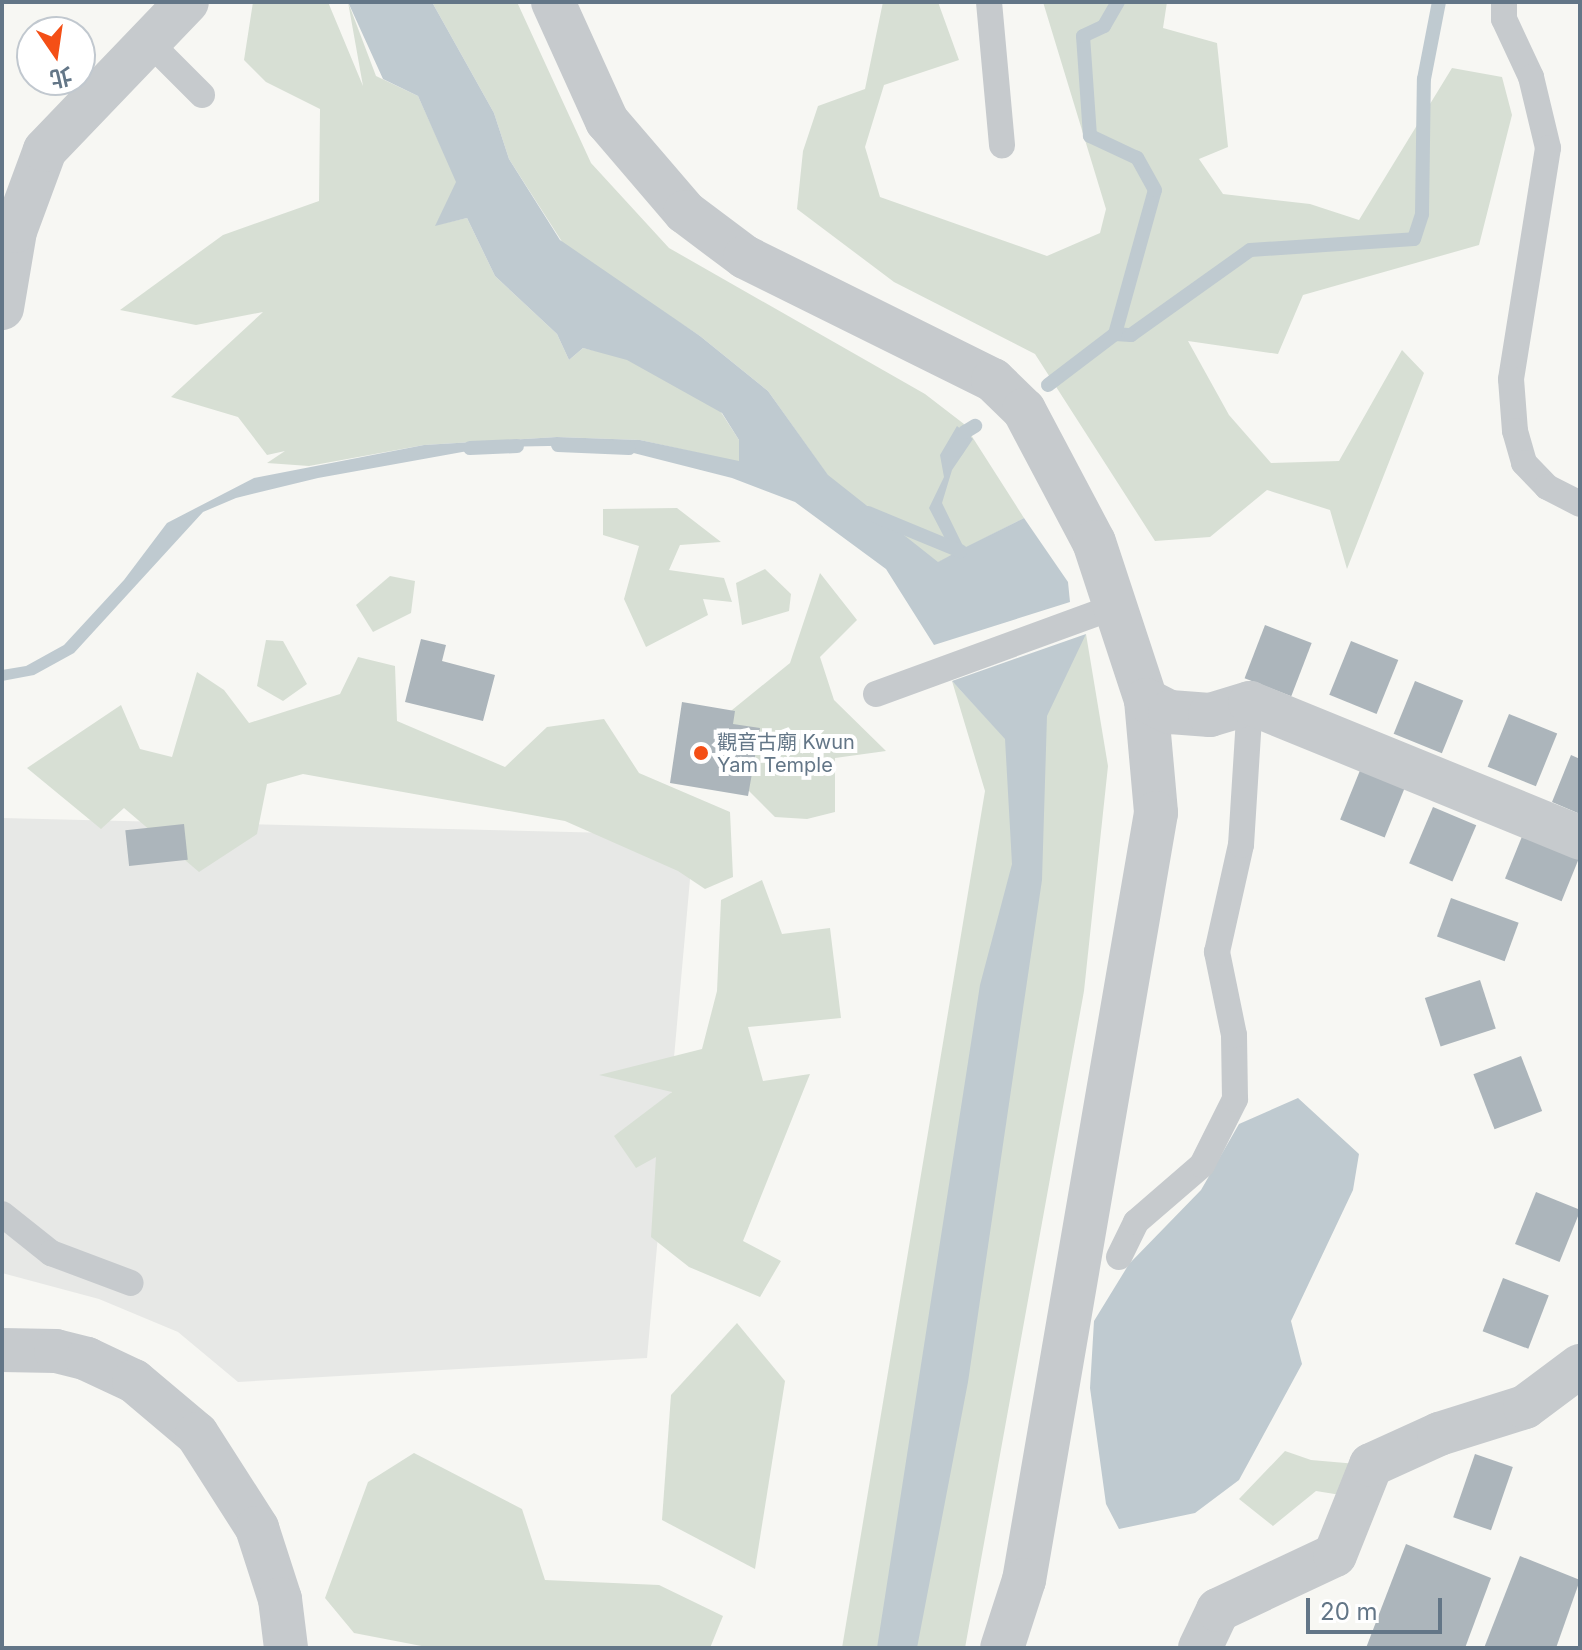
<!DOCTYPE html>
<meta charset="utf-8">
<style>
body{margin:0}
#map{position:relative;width:1582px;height:1650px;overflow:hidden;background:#f7f7f3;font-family:Inter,"Noto Sans TC",sans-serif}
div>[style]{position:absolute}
.built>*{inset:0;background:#e7e8e6}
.green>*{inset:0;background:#d7dfd4}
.water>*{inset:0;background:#bfcad0}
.stream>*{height:14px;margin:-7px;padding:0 7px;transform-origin:7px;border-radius:7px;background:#bfcad0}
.building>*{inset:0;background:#acb5bb;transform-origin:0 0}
.service>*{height:26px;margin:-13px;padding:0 13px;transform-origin:13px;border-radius:13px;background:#c6cacd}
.minor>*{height:44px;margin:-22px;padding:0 22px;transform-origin:22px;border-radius:22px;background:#c6cacd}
.tertiary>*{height:44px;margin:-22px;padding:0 22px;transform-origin:22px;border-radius:22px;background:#c6cacd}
.dots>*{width:22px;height:22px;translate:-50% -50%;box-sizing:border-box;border:4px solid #fff;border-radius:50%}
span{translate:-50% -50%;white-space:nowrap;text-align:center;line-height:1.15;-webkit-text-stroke:8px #fff;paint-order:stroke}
.poi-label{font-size:20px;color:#637687}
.left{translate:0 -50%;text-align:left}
.frame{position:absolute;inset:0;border:4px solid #637687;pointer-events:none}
.north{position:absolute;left:16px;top:16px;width:80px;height:80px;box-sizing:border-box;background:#fff;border:2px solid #c1c8cf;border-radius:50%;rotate:167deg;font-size:22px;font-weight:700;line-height:32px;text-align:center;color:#637687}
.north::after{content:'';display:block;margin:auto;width:28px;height:36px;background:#f44f16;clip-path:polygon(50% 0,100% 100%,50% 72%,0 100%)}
.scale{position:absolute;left:1306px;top:1598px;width:136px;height:36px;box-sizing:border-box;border:4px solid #637687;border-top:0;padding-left:10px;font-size:24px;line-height:28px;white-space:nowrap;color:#637687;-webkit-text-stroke:6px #fff;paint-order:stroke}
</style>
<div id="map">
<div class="built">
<div style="clip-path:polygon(2px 818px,694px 835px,647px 1358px,238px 1382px,178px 1332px,99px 1299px,2px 1273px)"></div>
</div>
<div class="green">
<div style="clip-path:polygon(328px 2px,363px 86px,348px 2px,376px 76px,418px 96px,457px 182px,436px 225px,467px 218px,495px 276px,557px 334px,569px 360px,583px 348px,623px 357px,717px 406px,739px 440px,739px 462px,640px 440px,557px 437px,424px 445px,309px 466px,267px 463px,285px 451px,267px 455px,238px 417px,171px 397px,263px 312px,196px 325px,120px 310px,223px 235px,319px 201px,320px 109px,266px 82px,244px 60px,253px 2px)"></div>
<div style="clip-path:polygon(432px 2px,517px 2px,591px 163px,669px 248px,925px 394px,964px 424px,1024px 518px,931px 566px,831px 480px,768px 391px,700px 336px,566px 248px,509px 159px,494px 113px)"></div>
<div style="clip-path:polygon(883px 2px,938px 2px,959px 60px,884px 85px,865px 147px,880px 197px,1047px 256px,1100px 233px,1106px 209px,1043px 2px,1167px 2px,1163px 28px,1217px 43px,1228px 147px,1199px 159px,1223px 194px,1310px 204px,1359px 220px,1452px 68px,1502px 77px,1512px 115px,1479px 245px,1303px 295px,1278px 354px,1188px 341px,1229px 415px,1271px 463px,1339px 461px,1402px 350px,1424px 373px,1347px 569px,1330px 510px,1267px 490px,1210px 537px,1155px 541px,1035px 354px,894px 282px,797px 209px,803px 151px,818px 106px,865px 89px)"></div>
<div style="clip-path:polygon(677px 508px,721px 542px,680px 545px,669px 570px,724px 578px,732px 602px,703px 599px,708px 615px,646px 647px,624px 599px,639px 546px,603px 535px,603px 509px)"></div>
<div style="clip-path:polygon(765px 569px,791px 594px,789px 611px,742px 625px,736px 583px)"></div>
<div style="clip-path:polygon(820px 573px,857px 620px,820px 657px,834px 700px,886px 751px,835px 758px,835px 812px,807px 819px,775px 817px,739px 781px,705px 732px,790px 663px)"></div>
<div style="clip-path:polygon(390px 576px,415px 581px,411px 613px,373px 632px,356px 605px)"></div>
<div style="clip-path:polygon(1086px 634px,1108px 766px,1084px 991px,965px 1648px,842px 1648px,985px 791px,952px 681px,1006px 739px)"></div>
<div style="clip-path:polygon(266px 640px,283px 641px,307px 684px,283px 701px,257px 686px)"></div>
<div style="clip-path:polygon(358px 657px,395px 666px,397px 721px,505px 767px,547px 727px,604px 719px,639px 773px,730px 812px,733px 877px,705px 889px,678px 871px,565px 821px,303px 774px,267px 784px,257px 834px,199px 872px,124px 808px,101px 829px,27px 768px,121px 705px,140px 749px,172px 757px,197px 672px,224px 690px,249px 723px,340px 694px)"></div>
<div style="clip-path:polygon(762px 880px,782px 934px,830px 928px,841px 1018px,748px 1027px,763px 1081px,810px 1074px,743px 1241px,781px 1261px,760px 1297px,689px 1267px,651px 1237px,656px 1157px,636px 1168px,614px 1136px,672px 1092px,599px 1075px,702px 1049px,717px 991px,721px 900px)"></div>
<div style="clip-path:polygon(737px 1323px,785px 1381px,755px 1569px,662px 1520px,671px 1395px)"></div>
<div style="clip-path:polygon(1285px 1451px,1311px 1460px,1357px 1464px,1347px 1496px,1316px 1491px,1273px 1526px,1239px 1499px)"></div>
<div style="clip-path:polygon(414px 1453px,522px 1509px,545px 1580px,659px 1585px,723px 1616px,710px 1648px,432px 1648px,354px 1633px,325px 1598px,368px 1482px)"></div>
</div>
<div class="water">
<div style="clip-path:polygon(348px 2px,432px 2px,494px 113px,509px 159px,560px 240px,700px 336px,768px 391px,828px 475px,938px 562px,953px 554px,929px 508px,944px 477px,940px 455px,957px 426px,973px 439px,952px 470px,942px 503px,964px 548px,1024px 518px,1068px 582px,1070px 602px,934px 645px,886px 569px,795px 502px,732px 478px,602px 445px,490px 447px,318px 478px,236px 498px,203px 512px,74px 653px,34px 675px,2px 681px,2px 670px,26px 666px,64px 645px,124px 580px,167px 523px,254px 478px,424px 445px,557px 437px,640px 440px,739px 461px,739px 440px,722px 413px,627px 360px,583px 348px,569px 360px,557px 334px,495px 276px,467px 218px,435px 226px,456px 182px,418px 96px,383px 79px)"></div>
<div style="clip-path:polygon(1086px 634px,1047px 716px,1042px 880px,968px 1382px,917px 1648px,877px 1648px,980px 985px,1012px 864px,1005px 739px,952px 681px)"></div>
<div style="clip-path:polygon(1298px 1098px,1359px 1154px,1353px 1190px,1291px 1321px,1302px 1364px,1239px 1480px,1195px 1513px,1119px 1529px,1106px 1504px,1090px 1388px,1094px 1321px,1129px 1264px,1201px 1190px,1239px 1124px)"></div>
</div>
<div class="stream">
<div style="left:1115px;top:334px;width:16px;rotate:4deg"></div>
<div style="left:1131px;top:335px;width:146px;rotate:-35.5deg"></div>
<div style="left:1250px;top:250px;width:164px;rotate:-3.8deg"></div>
<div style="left:1414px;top:239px;width:26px;rotate:-72deg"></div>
<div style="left:1422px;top:214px;width:135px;rotate:-89.2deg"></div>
<div style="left:1424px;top:79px;width:78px;rotate:-79deg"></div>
<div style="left:1048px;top:385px;width:84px;rotate:-37.3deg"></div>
<div style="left:1115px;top:334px;width:149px;rotate:-74.5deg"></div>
<div style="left:1155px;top:190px;width:37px;rotate:-119deg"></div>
<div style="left:1137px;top:158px;width:52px;rotate:-154.9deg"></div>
<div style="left:1090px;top:136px;width:100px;rotate:-94deg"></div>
<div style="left:1083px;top:36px;width:23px;rotate:-25deg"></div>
<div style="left:1104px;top:26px;width:28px;rotate:-60deg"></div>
<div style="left:558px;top:445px;width:71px;rotate:2.4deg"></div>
<div style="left:470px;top:448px;width:47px;rotate:-2.4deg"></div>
<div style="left:957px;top:450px;width:20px;rotate:-66deg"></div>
<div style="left:965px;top:432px;width:12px;rotate:-31deg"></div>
<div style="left:868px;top:513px;width:100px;rotate:22.4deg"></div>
</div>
<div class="building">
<div style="left:1265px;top:625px;width:50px;height:57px;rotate:21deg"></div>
<div style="clip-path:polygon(421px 639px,446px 645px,442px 661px,495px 675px,483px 721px,405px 702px)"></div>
<div style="left:1351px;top:641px;width:51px;height:58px;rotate:22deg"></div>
<div style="left:1415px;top:681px;width:52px;height:57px;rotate:22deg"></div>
<div style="clip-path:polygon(682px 702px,735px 711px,733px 724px,760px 728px,748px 796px,670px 783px)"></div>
<div style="left:1509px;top:714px;width:52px;height:57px;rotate:22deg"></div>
<div style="clip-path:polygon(1571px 755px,1580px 759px,1580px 814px,1552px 802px)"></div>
<div style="left:1363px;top:763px;width:48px;height:61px;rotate:22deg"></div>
<div style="left:1433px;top:807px;width:47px;height:61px;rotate:23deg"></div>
<div style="left:184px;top:824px;width:36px;height:59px;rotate:84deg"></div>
<div style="left:1523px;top:834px;width:61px;height:48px;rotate:22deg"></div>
<div style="left:1451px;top:898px;width:72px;height:41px;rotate:20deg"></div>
<div style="left:1480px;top:980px;width:51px;height:58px;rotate:72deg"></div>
<div style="left:1521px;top:1056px;width:59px;height:51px;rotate:69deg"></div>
<div style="left:1536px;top:1192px;width:48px;height:56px;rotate:22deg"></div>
<div style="left:1503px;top:1278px;width:49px;height:57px;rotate:21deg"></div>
<div style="left:1475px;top:1454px;width:40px;height:67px;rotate:19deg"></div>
<div style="clip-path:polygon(1406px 1544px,1491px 1578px,1465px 1648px,1366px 1648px)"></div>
<div style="clip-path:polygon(1520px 1556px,1580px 1580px,1556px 1648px,1484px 1648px)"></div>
</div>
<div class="service">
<div style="left:989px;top:2px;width:144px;rotate:84.8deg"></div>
<div style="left:1504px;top:2px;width:17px;rotate:90deg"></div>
<div style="left:1504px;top:19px;width:64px;rotate:65deg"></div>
<div style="left:1531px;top:77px;width:73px;rotate:76.5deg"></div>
<div style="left:1548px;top:148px;width:234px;rotate:99.1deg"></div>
<div style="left:1511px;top:379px;width:52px;rotate:85.6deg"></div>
<div style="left:1515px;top:431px;width:33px;rotate:74deg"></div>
<div style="left:1524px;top:463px;width:33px;rotate:46deg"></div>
<div style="left:1547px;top:487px;width:37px;rotate:27deg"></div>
<div style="left:149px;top:42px;width:75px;rotate:45deg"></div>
<div style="left:876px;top:694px;width:257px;rotate:-20.1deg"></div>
<div style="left:2px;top:1214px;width:63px;rotate:38.5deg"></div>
<div style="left:51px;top:1253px;width:85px;rotate:20.6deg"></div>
<div style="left:1119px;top:1257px;width:39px;rotate:-64deg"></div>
<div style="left:1136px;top:1222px;width:87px;rotate:-40.8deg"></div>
<div style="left:1202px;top:1165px;width:74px;rotate:-63.4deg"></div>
<div style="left:1235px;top:1099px;width:64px;rotate:-90.9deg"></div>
<div style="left:1234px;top:1035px;width:85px;rotate:-101.6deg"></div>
<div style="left:1217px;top:952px;width:110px;rotate:-77.4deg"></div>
<div style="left:1241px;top:845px;width:142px;rotate:-86.4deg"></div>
</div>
<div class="minor">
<div style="left:553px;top:2px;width:131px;rotate:65.6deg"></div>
<div style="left:607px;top:121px;width:120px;rotate:49.4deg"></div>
<div style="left:685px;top:212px;width:75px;rotate:36.9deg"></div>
<div style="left:745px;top:257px;width:277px;rotate:26.4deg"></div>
<div style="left:993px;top:380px;width:43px;rotate:44.1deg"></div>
<div style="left:1024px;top:410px;width:149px;rotate:62.1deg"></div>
<div style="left:1094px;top:542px;width:166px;rotate:71.8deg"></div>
<div style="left:1146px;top:700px;width:113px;rotate:84.9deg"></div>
<div style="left:1156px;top:813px;width:778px;rotate:99.76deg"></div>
<div style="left:1024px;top:1580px;width:71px;rotate:107.9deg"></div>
<div style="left:2px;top:308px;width:78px;rotate:-80.4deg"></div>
<div style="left:15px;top:231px;width:86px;rotate:-69.7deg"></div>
<div style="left:45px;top:150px;width:205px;rotate:-46.2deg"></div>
<div style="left:1146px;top:700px;width:27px;rotate:27deg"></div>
<div style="left:1170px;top:712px;width:40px;rotate:4.3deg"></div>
<div style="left:1210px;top:715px;width:42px;rotate:-16.7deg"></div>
<div style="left:1250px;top:703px;width:357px;rotate:22.2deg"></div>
<div style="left:1200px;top:1648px;width:42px;rotate:-64.7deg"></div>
<div style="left:1218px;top:1610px;width:129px;rotate:-25.2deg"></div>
<div style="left:1335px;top:1555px;width:97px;rotate:-68.2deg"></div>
<div style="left:1371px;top:1465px;width:75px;rotate:-24.5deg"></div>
<div style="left:1439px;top:1434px;width:90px;rotate:-17.4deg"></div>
<div style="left:1525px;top:1407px;width:69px;rotate:-36.7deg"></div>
</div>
<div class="tertiary">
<div style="left:2px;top:1350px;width:54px;rotate:1.1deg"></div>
<div style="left:56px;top:1351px;width:32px;rotate:14deg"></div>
<div style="left:87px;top:1359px;width:52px;rotate:25.1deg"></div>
<div style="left:134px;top:1381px;width:82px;rotate:40.1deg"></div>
<div style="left:197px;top:1434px;width:112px;rotate:57.4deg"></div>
<div style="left:257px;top:1528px;width:75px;rotate:72.1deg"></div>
<div style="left:280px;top:1599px;width:49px;rotate:83deg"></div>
</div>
<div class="dots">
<div style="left:701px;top:753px;background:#f44f16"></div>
</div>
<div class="poi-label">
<span class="left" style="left:717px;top:754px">觀音古廟 Kwun<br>Yam Temple</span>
</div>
<div class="frame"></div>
<div class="north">北</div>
<div class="scale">20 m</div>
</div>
